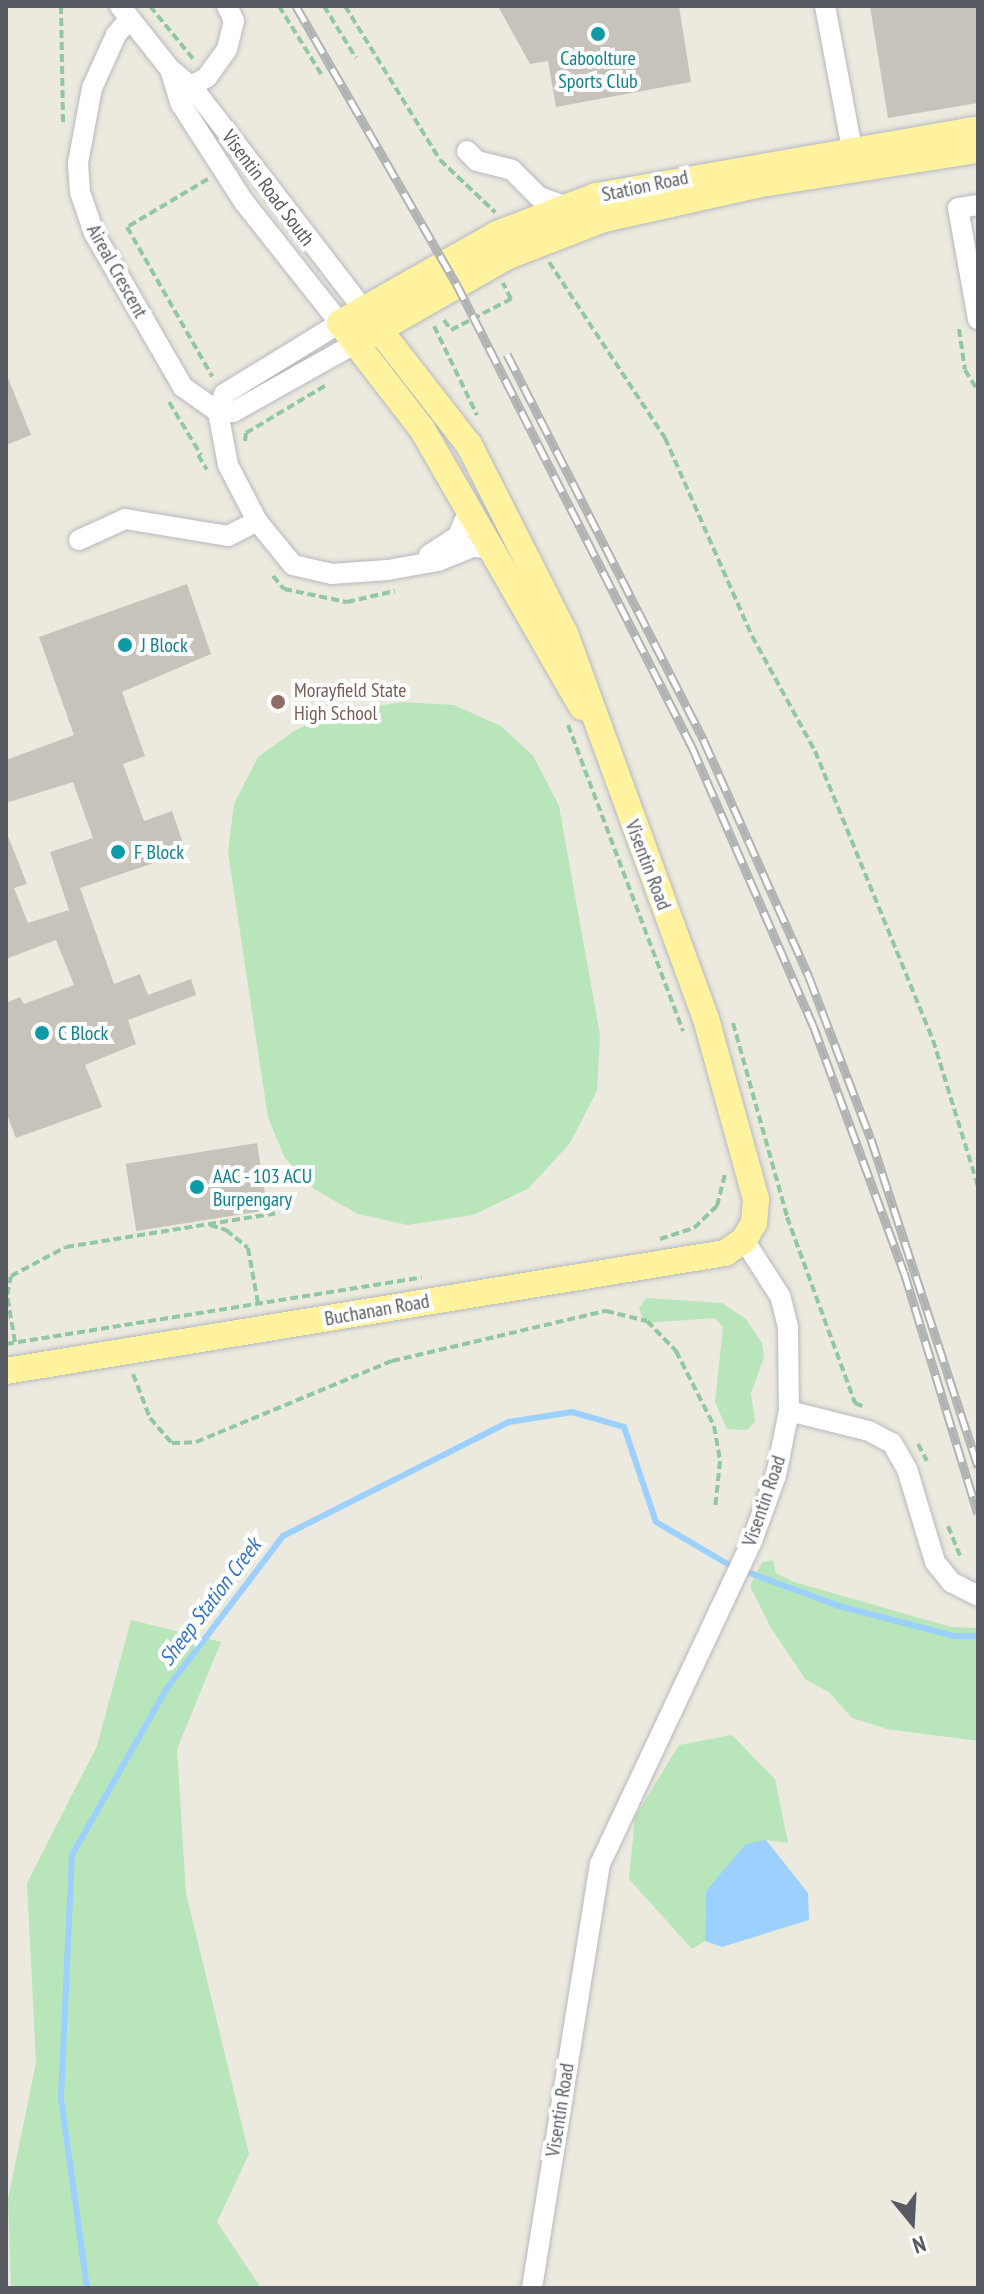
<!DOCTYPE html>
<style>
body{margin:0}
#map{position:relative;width:984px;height:2294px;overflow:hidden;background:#ece9de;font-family:"PT Sans Narrow",sans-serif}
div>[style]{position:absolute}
.green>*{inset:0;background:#b8e6ba}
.water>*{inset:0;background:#9bd0ff}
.stream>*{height:6px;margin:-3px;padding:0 3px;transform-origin:3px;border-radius:3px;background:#9bd0ff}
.building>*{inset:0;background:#c7c3bb;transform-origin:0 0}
.path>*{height:4px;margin-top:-2px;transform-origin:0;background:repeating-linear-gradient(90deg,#91c7a2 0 8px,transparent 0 12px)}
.roads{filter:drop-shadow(0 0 2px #b6b9bf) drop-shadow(0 0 2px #b6b9bf)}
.minor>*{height:20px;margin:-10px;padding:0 10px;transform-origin:10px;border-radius:10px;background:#fff}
.major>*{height:26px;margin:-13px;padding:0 13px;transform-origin:13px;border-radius:13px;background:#fff3a0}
.rail>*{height:9px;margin-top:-4.5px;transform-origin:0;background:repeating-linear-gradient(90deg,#fff 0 18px,#b1b2b2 0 36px);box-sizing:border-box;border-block:2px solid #b1b2b2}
.dots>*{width:22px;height:22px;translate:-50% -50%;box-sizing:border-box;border:4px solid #fff;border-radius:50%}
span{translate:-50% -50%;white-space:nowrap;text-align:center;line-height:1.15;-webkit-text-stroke:8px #fff;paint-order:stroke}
.culture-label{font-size:20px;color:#0d838f}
.left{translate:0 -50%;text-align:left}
.street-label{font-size:20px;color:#575b61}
.education-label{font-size:20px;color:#785e54}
.water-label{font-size:22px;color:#3574c0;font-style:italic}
.frame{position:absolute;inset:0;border:8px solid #575b61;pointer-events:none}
.north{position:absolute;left:872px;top:2182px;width:80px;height:80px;-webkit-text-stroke:6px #fff;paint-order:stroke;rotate:162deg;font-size:22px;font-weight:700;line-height:32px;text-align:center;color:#575b61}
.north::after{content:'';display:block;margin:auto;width:28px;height:36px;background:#575b61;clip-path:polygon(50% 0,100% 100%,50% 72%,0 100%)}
</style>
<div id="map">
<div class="green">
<div style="clip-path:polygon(402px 702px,454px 705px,501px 726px,534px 757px,559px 806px,600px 1035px,597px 1091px,570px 1143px,529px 1188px,473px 1215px,408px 1225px,358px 1214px,314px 1189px,285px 1158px,268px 1118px,228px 852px,234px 804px,258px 757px,294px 731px,333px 713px)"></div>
<div style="clip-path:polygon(646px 1298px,722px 1303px,746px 1319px,762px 1343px,764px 1357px,751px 1393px,755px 1422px,747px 1430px,727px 1429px,715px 1402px,723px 1327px,715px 1318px,645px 1323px,639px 1308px)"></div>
<div style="clip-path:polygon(773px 1560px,776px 1573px,794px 1582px,951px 1627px,978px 1628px,978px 1741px,887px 1729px,852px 1718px,829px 1692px,806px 1680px,771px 1628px,750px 1586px,762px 1562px)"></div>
<div style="clip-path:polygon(131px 1620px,221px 1642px,177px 1749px,186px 1893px,249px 2154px,217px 2222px,261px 2288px,11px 2288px,8px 2199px,36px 2063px,27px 1883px,97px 1746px)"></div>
<div style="clip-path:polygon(732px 1735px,775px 1779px,788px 1843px,766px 1840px,706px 1891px,705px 1941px,692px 1949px,629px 1879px,635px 1817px,679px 1745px)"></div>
</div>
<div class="water">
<div style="clip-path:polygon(766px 1840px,808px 1893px,809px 1920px,722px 1947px,705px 1941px,706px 1891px,746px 1844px)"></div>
</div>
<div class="stream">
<div style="left:87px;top:2288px;width:193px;rotate:-97.8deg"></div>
<div style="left:61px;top:2097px;width:242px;rotate:-87.4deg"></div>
<div style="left:72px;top:1855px;width:189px;rotate:-60.4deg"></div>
<div style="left:165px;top:1691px;width:195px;rotate:-52.7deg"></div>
<div style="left:283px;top:1536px;width:253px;rotate:-26.8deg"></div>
<div style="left:509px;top:1422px;width:64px;rotate:-9deg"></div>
<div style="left:572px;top:1412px;width:54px;rotate:16.1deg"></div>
<div style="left:624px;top:1427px;width:100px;rotate:71.4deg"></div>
<div style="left:656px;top:1522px;width:87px;rotate:30.4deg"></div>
<div style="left:731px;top:1566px;width:115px;rotate:20.3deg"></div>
<div style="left:839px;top:1606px;width:119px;rotate:14.6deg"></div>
<div style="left:954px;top:1636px;width:24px"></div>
</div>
<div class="building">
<div style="clip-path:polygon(498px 6px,679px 6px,691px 82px,556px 107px,548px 61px,530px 64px)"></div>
<div style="clip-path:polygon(870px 6px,978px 6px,978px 103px,888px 118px)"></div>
<div style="clip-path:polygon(6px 373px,31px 435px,6px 445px)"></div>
<div style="clip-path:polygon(187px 584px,211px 654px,122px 692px,145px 756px,123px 764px,144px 821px,172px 811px,186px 852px,80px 888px,114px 984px,140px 974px,148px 995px,191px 979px,196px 995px,128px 1020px,136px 1044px,85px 1065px,102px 1107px,16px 1138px,6px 1112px,6px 1003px,20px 997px,24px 1004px,74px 985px,56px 940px,6px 959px,6px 831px,27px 884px,14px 888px,28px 923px,69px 910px,50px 852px,93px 838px,73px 782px,6px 803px,6px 760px,74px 735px,39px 637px)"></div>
<div style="left:257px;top:1143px;width:68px;height:133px;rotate:81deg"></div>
</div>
<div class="path">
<div style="left:61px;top:6px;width:117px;rotate:89deg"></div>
<div style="left:150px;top:6px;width:70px;rotate:50.8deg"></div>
<div style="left:279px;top:6px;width:84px;rotate:58.2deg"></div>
<div style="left:324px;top:6px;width:61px;rotate:58.4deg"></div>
<div style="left:345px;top:6px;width:181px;rotate:58.3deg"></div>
<div style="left:440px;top:160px;width:76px;rotate:43.4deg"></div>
<div style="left:208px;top:179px;width:94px;rotate:149.3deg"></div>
<div style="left:127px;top:227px;width:172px;rotate:60.3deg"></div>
<div style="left:549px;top:262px;width:211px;rotate:56.6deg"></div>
<div style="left:665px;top:438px;width:216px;rotate:66.3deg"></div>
<div style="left:752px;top:636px;width:131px;rotate:61.3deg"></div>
<div style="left:815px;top:751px;width:312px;rotate:67.8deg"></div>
<div style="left:933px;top:1040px;width:153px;rotate:72.9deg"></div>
<div style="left:444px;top:320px;width:12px;rotate:55deg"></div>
<div style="left:451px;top:330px;width:68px;rotate:-27.3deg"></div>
<div style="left:511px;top:299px;width:18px;rotate:-117deg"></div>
<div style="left:434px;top:326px;width:99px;rotate:64.2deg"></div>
<div style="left:959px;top:329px;width:41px;rotate:81.7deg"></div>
<div style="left:965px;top:370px;width:25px;rotate:58deg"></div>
<div style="left:169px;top:402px;width:62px;rotate:58.9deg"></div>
<div style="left:245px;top:441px;width:8px;rotate:-83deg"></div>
<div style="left:246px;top:433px;width:96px;rotate:-30.9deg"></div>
<div style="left:198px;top:455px;width:17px;rotate:59deg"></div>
<div style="left:273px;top:576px;width:17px;rotate:50deg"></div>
<div style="left:284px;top:589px;width:64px;rotate:11.7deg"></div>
<div style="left:347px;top:602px;width:49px;rotate:-12.9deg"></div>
<div style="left:568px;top:725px;width:327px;rotate:69.4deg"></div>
<div style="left:733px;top:1023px;width:201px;rotate:74.4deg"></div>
<div style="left:787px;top:1217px;width:198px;rotate:69.9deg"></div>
<div style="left:855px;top:1403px;width:8px;rotate:23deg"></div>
<div style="left:210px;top:1225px;width:17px;rotate:17deg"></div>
<div style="left:226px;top:1230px;width:28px;rotate:39deg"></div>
<div style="left:248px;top:1248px;width:56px;rotate:79.7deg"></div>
<div style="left:660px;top:1239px;width:36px;rotate:-18deg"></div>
<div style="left:694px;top:1228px;width:32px;rotate:-44deg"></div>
<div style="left:717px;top:1206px;width:32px;rotate:-76deg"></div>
<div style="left:15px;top:1342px;width:48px;rotate:-99.7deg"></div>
<div style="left:7px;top:1295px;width:19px;rotate:-78deg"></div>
<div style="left:11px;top:1276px;width:62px;rotate:-27.8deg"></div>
<div style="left:66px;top:1247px;width:216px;rotate:-9.1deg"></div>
<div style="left:6px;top:1344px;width:421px;rotate:-9.1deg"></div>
<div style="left:133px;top:1374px;width:47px;rotate:68.9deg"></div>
<div style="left:150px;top:1418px;width:33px;rotate:49deg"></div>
<div style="left:172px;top:1443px;width:24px;rotate:-2deg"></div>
<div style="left:196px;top:1442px;width:212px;rotate:-22.5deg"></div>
<div style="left:392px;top:1361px;width:220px;rotate:-13.2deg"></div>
<div style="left:606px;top:1311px;width:42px;rotate:13.7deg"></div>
<div style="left:647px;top:1321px;width:42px;rotate:46deg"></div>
<div style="left:676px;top:1351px;width:84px;rotate:63.1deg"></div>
<div style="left:714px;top:1426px;width:36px;rotate:80deg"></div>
<div style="left:720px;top:1461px;width:48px;rotate:95.9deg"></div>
<div style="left:918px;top:1444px;width:19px;rotate:62deg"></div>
<div style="left:948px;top:1526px;width:35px;rotate:68deg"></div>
</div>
<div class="roads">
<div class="minor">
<div style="left:120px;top:6px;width:80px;rotate:51.6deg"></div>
<div style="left:170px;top:69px;width:30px;rotate:40deg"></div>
<div style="left:193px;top:88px;width:279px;rotate:52.4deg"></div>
<div style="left:825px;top:6px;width:162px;rotate:79.3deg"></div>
<div style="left:129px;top:19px;width:21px;rotate:129deg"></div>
<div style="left:116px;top:35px;width:58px;rotate:114.4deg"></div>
<div style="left:92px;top:88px;width:76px;rotate:100.6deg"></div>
<div style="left:78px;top:163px;width:29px;rotate:86deg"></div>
<div style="left:80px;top:192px;width:43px;rotate:71.1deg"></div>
<div style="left:94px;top:233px;width:178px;rotate:60deg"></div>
<div style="left:183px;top:387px;width:43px;rotate:35.5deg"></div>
<div style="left:218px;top:412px;width:15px"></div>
<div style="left:233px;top:412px;width:141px;rotate:-29.3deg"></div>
<div style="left:170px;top:69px;width:37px;rotate:73deg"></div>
<div style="left:181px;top:104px;width:117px;rotate:57.3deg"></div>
<div style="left:244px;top:202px;width:154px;rotate:51.6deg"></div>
<div style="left:340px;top:323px;width:136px;rotate:148.5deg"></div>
<div style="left:224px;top:394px;width:19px;rotate:108deg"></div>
<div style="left:218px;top:412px;width:54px;rotate:79.3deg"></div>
<div style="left:228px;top:465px;width:63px;rotate:62.6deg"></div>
<div style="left:182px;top:91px;width:29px;rotate:-29deg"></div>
<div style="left:207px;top:77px;width:34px;rotate:-54deg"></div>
<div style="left:227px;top:49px;width:29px;rotate:-76deg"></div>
<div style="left:234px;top:21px;width:17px;rotate:-115deg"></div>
<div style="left:467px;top:151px;width:14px;rotate:45deg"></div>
<div style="left:477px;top:161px;width:36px;rotate:14deg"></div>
<div style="left:512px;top:170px;width:38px;rotate:45deg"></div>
<div style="left:539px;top:197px;width:28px;rotate:19deg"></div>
<div style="left:978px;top:205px;width:20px;rotate:171deg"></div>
<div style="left:958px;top:208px;width:113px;rotate:79.8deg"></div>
<div style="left:79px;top:540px;width:51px;rotate:-24.5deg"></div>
<div style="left:125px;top:519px;width:104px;rotate:9.4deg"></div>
<div style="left:228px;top:536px;width:33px;rotate:-27deg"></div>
<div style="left:257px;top:521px;width:57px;rotate:50.7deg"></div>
<div style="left:293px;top:565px;width:39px;rotate:13deg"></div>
<div style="left:331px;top:574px;width:57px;rotate:-4deg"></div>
<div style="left:388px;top:570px;width:51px;rotate:-10.2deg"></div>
<div style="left:438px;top:561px;width:38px;rotate:-22deg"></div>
<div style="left:473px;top:547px;width:17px;rotate:3deg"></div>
<div style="left:429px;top:555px;width:35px;rotate:-33deg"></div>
<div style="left:458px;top:536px;width:28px;rotate:-67deg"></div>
<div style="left:789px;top:1411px;width:82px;rotate:14deg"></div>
<div style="left:869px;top:1431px;width:26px;rotate:28deg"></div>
<div style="left:892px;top:1443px;width:30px;rotate:60deg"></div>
<div style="left:907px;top:1469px;width:97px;rotate:73.2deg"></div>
<div style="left:935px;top:1562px;width:26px;rotate:51deg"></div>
<div style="left:951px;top:1582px;width:30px;rotate:27deg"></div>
<div style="left:532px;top:2288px;width:429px;rotate:-80.9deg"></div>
<div style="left:600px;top:1864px;width:357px;rotate:-64.8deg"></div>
<div style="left:752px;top:1541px;width:70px;rotate:-70deg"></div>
<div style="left:776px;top:1475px;width:65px;rotate:-78.5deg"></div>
<div style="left:789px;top:1411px;width:84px;rotate:-90.7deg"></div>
<div style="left:788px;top:1327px;width:32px;rotate:-104deg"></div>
<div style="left:780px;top:1296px;width:67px;rotate:-122.7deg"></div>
</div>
<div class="major">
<div style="left:366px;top:337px;width:163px;rotate:-29.7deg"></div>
<div style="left:508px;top:256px;width:103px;rotate:-21.1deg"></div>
<div style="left:604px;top:219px;width:156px;rotate:-12.6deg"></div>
<div style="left:756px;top:185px;width:225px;rotate:-9deg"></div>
<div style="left:582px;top:707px;width:321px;rotate:-119.9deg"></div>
<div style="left:422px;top:429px;width:134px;rotate:-127.7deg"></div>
<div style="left:340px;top:323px;width:180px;rotate:-29.5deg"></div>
<div style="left:497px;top:234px;width:106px;rotate:-21deg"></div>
<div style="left:596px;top:196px;width:388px;rotate:-9.9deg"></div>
<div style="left:6px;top:1371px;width:729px;rotate:-9.32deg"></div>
<div style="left:725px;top:1253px;width:23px;rotate:-34deg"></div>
<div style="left:744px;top:1240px;width:20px;rotate:-60deg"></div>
<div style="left:754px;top:1223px;width:24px;rotate:-85deg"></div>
<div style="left:756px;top:1199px;width:187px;rotate:-105.5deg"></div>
<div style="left:706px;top:1019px;width:412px;rotate:-110.1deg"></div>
<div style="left:564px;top:632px;width:210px;rotate:-116.9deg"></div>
<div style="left:469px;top:445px;width:172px;rotate:-127.9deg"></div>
</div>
</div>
<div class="rail">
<div style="left:296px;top:6px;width:320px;rotate:60deg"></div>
<div style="left:456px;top:283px;width:521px;rotate:63.04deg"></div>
<div style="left:692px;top:747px;width:303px;rotate:66.5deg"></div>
<div style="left:813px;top:1025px;width:263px;rotate:69.8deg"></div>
<div style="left:904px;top:1272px;width:253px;rotate:73deg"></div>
<div style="left:507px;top:354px;width:434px;rotate:63deg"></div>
<div style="left:704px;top:741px;width:258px;rotate:66deg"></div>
<div style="left:809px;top:977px;width:173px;rotate:69.1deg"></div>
<div style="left:871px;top:1139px;width:345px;rotate:71.9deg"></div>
</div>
<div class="dots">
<div style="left:598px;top:34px;background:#0f9aa8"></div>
<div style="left:125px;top:645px;background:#0f9aa8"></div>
<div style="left:278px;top:702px;background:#8d6e63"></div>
<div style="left:118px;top:852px;background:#0f9aa8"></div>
<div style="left:42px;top:1033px;background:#0f9aa8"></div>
<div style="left:197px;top:1187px;background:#0f9aa8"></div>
</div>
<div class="culture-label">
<span style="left:598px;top:70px">Caboolture<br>Sports Club</span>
<span class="left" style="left:141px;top:645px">J Block</span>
<span class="left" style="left:134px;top:852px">F Block</span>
<span class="left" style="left:58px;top:1033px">C Block</span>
<span class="left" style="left:213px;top:1188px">AAC - 103 ACU<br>Burpengary</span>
</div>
<div class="street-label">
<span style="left:645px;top:186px;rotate:-12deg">Station Road</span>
<span style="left:268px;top:188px;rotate:53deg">Visentin Road South</span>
<span style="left:117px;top:271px;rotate:61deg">Aireal Crescent</span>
<span style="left:648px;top:865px;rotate:69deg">Visentin Road</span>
<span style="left:377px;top:1310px;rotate:-10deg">Buchanan Road</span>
<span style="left:764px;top:1501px;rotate:-71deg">Visentin Road</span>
<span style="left:560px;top:2110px;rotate:-81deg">Visentin Road</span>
</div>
<div class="education-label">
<span class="left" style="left:294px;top:702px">Morayfield State<br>High School</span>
</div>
<div class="water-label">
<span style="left:210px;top:1602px;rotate:-53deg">Sheep Station Creek</span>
</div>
<div class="frame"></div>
<div class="north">N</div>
</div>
